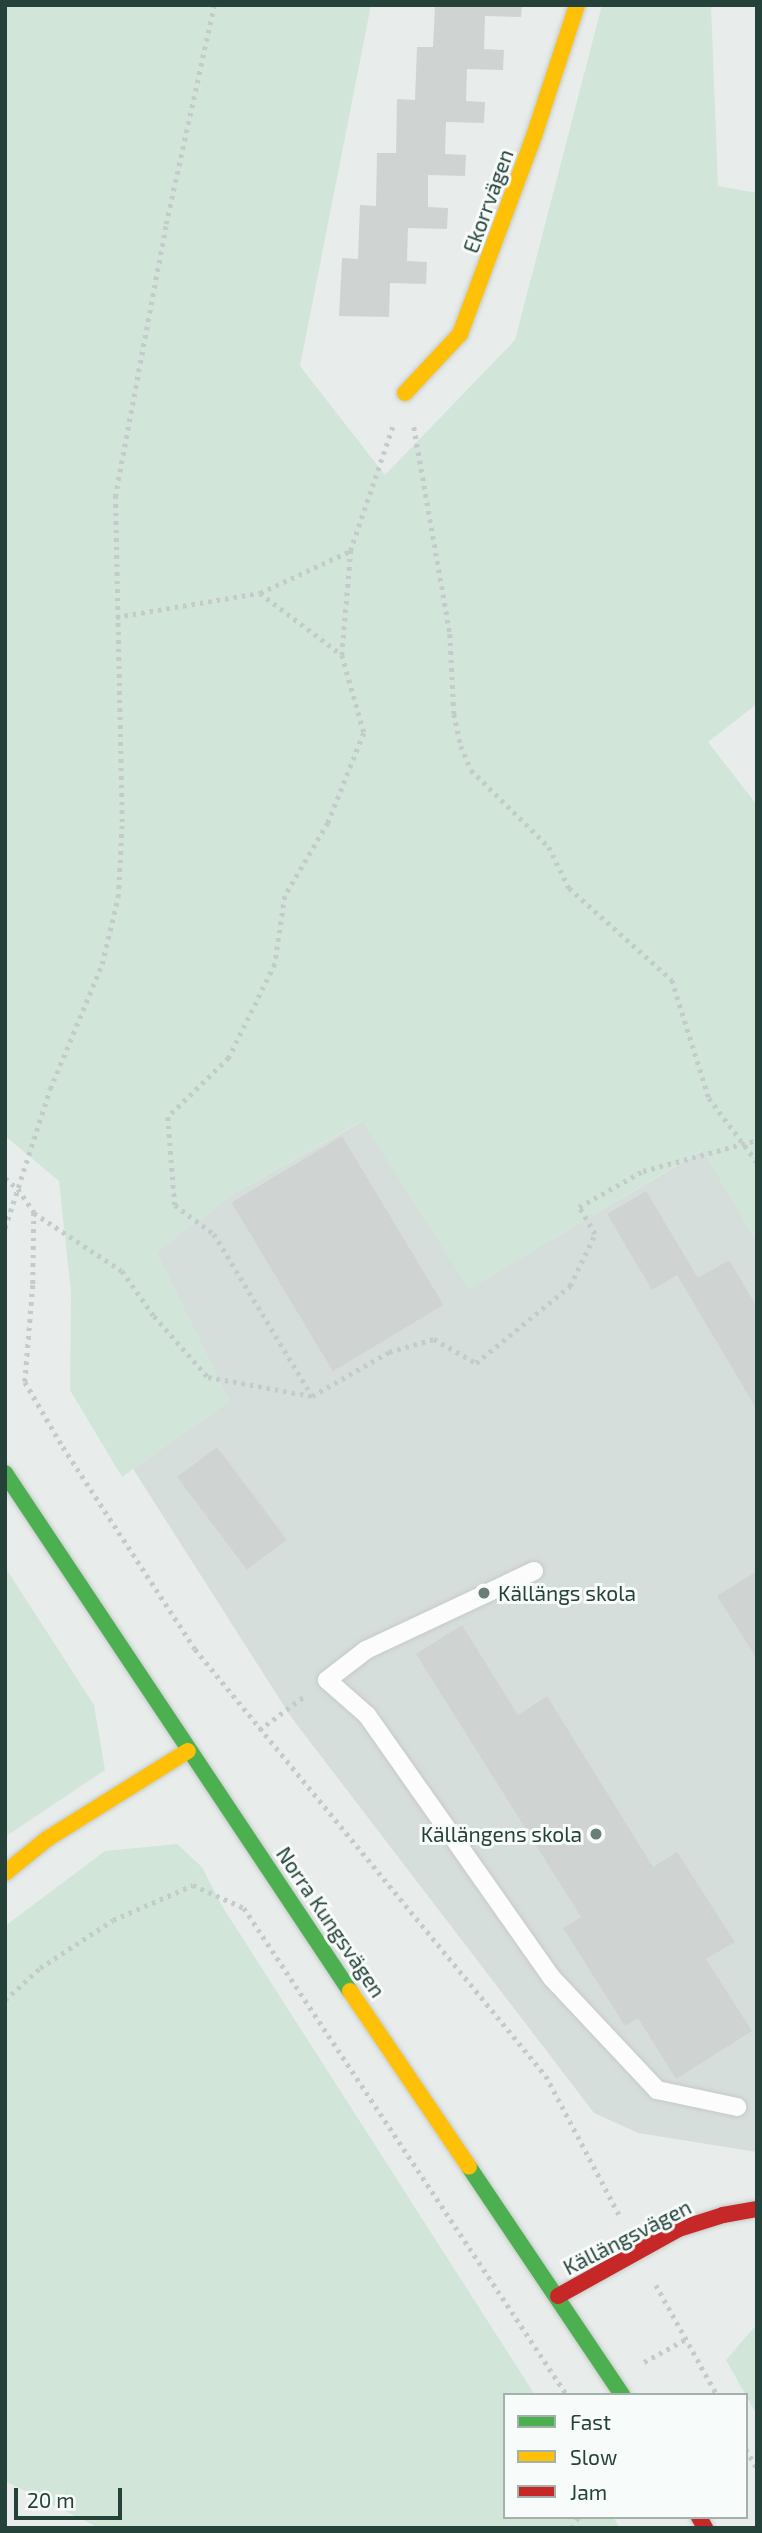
<!DOCTYPE html>
<meta charset="utf-8">
<style>
body{margin:0}
#map{position:relative;width:762px;height:2533px;overflow:hidden;background:#e8edeb;font-family:"Exo 2",sans-serif}
div>[style]{position:absolute}
.built>*{inset:0;background:#d6dedb}
.green>*{inset:0;background:#d1e6d8}
.building>*{inset:0;background:#cfd4d2;transform-origin:0 0}
.path>*{height:4.5px;margin-top:-2.25px;transform-origin:0;background:repeating-linear-gradient(90deg,#c3ccca 0 3.5px,transparent 0 8.5px)}
.roads{filter:drop-shadow(0 0 2px #c5cac8) drop-shadow(0 0 2px #c5cac8)}
.lane>*{height:18px;margin:-9px;padding:0 9px;transform-origin:9px;border-radius:9px;background:#fcfcfc}
.fast>*{height:16px;margin:-8px;padding:0 8px;transform-origin:8px;border-radius:8px;background:#4caf50}
.slow>*{height:16px;margin:-8px;padding:0 8px;transform-origin:8px;border-radius:8px;background:#ffc107}
.jam>*{height:16px;margin:-8px;padding:0 8px;transform-origin:8px;border-radius:8px;background:#c62828}
.dots>*{width:19px;height:19px;translate:-50% -50%;box-sizing:border-box;border:4px solid #f7fbf9;border-radius:50%}
span{translate:-50% -50%;white-space:nowrap;text-align:center;line-height:1.15;-webkit-text-stroke:6px #f7fbf9;paint-order:stroke}
.street-label{font-size:21px;color:#24423a}
.poi-label{font-size:21px;color:#24423a}
.left{translate:0 -50%;text-align:left}
.right{translate:-100% -50%;text-align:right}
.frame{position:absolute;inset:0;border:7px solid #24423a;pointer-events:none}
.legend{position:absolute;left:503px;top:2393px;width:245px;height:126px;box-sizing:border-box;background:#f7fbf9;border:2px solid #a3b1ad;margin:0;padding:9px 12px;list-style:none;font-size:21px;color:#24423a}
.legend li{display:flex;align-items:center;gap:14px;height:35px}
.legend b{width:35px;border:2px solid #a3b1ad}
.scale{position:absolute;left:14px;top:2488px;width:108px;height:32px;box-sizing:border-box;border:4px solid #24423a;border-top:0;padding-left:9px;font-size:21px;line-height:24px;white-space:nowrap;color:#24423a;-webkit-text-stroke:5px #f7fbf9;paint-order:stroke}
</style>
<div id="map">
<div class="built">
<div style="clip-path:polygon(363px 1121px,470px 1288px,703px 1150px,757px 1242px,757px 2152px,638px 2133px,594px 2113px,291px 1717px,133px 1469px,229px 1401px,156px 1252px,235px 1193px)"></div>
</div>
<div class="green">
<div style="clip-path:polygon(5px 5px,371px 5px,300px 366px,385px 475px,515px 340px,602px 5px,711px 5px,718px 186px,757px 193px,757px 704px,708px 742px,757px 805px,757px 1242px,702px 1150px,469px 1289px,362px 1121px,235px 1193px,156px 1252px,229px 1401px,122px 1477px,70px 1390px,71px 1292px,59px 1181px,5px 1136px)"></div>
<div style="clip-path:polygon(5px 1567px,94px 1705px,105px 1770px,5px 1837px)"></div>
<div style="clip-path:polygon(177px 1844px,202px 1867px,222px 1906px,535px 2395px,505px 2395px,505px 2517px,613px 2517px,620px 2528px,99px 2528px,5px 2481px,5px 1926px,105px 1851px)"></div>
<div style="clip-path:polygon(757px 2324px,757px 2415px,726px 2360px)"></div>
</div>
<div class="building">
<div style="clip-path:polygon(435px 5px,522px 5px,521px 17px,485px 16px,484px 49px,504px 50px,503px 70px,467px 69px,466px 101px,485px 102px,484px 123px,446px 122px,445px 154px,466px 155px,465px 176px,428px 175px,428px 207px,448px 208px,447px 229px,408px 228px,407px 261px,427px 262px,426px 284px,390px 283px,389px 317px,339px 316px,342px 258px,358px 259px,360px 205px,376px 206px,377px 153px,396px 153px,397px 99px,415px 100px,417px 47px,433px 47px)"></div>
<div style="left:342px;top:1136px;width:197px;height:129px;rotate:59deg"></div>
<div style="clip-path:polygon(646px 1191px,698px 1278px,729px 1260px,757px 1307px,757px 1410px,677px 1275px,652px 1290px,607px 1214px)"></div>
<div style="left:217px;top:1447px;width:116px;height:50px;rotate:53deg"></div>
<div style="clip-path:polygon(757px 1571px,757px 1659px,717px 1596px)"></div>
<div style="clip-path:polygon(462px 1625px,518px 1715px,547px 1696px,653px 1867px,677px 1852px,735px 1942px,706px 1959px,752px 2031px,676px 2079px,638px 2018px,625px 2026px,563px 1928px,581px 1917px,416px 1654px)"></div>
</div>
<div class="path">
<div style="left:393px;top:427px;width:130px;rotate:108.9deg"></div>
<div style="left:351px;top:550px;width:105px;rotate:94.9deg"></div>
<div style="left:342px;top:655px;width:81px;rotate:74.2deg"></div>
<div style="left:364px;top:733px;width:97px;rotate:111.8deg"></div>
<div style="left:328px;top:823px;width:85px;rotate:120.5deg"></div>
<div style="left:285px;top:896px;width:69px;rotate:98.4deg"></div>
<div style="left:275px;top:964px;width:105px;rotate:116.1deg"></div>
<div style="left:229px;top:1058px;width:85px;rotate:136deg"></div>
<div style="left:168px;top:1117px;width:88px;rotate:85.5deg"></div>
<div style="left:175px;top:1205px;width:49px;rotate:36.6deg"></div>
<div style="left:214px;top:1234px;width:189px;rotate:58.8deg"></div>
<div style="left:312px;top:1396px;width:89px;rotate:-29.7deg"></div>
<div style="left:389px;top:1352px;width:47px;rotate:-16.1deg"></div>
<div style="left:434px;top:1339px;width:48px;rotate:29.7deg"></div>
<div style="left:476px;top:1363px;width:122px;rotate:-39.3deg"></div>
<div style="left:570px;top:1286px;width:58px;rotate:-64.3deg"></div>
<div style="left:595px;top:1234px;width:31px;rotate:-121deg"></div>
<div style="left:579px;top:1207px;width:73px;rotate:-29.4deg"></div>
<div style="left:643px;top:1171px;width:118px;rotate:-15.2deg"></div>
<div style="left:414px;top:427px;width:210px;rotate:80.1deg"></div>
<div style="left:450px;top:634px;width:80px;rotate:87.1deg"></div>
<div style="left:454px;top:714px;width:33px;rotate:78deg"></div>
<div style="left:461px;top:746px;width:26px;rotate:67deg"></div>
<div style="left:471px;top:770px;width:110px;rotate:44.6deg"></div>
<div style="left:549px;top:847px;width:46px;rotate:64deg"></div>
<div style="left:569px;top:888px;width:138px;rotate:41.8deg"></div>
<div style="left:672px;top:980px;width:124px;rotate:72.6deg"></div>
<div style="left:709px;top:1098px;width:80px;rotate:53.1deg"></div>
<div style="left:260px;top:593px;width:103px;rotate:37.1deg"></div>
<div style="left:116px;top:617px;width:146px;rotate:-9.5deg"></div>
<div style="left:260px;top:593px;width:99px;rotate:-25deg"></div>
<div style="left:5px;top:1178px;width:17px;rotate:40deg"></div>
<div style="left:18px;top:1189px;width:28px;rotate:55deg"></div>
<div style="left:34px;top:1212px;width:73px;rotate:90.8deg"></div>
<div style="left:33px;top:1285px;width:97px;rotate:94.7deg"></div>
<div style="left:25px;top:1382px;width:75px;rotate:59.7deg"></div>
<div style="left:63px;top:1447px;width:241px;rotate:56.8deg"></div>
<div style="left:195px;top:1649px;width:553px;rotate:50.58deg"></div>
<div style="left:546px;top:2076px;width:161px;rotate:62.2deg"></div>
<div style="left:34px;top:1213px;width:105px;rotate:33.4deg"></div>
<div style="left:122px;top:1271px;width:55px;rotate:54.6deg"></div>
<div style="left:154px;top:1316px;width:81px;rotate:48.5deg"></div>
<div style="left:208px;top:1377px;width:106px;rotate:10.4deg"></div>
<div style="left:5px;top:1228px;width:146px;rotate:-72.1deg"></div>
<div style="left:50px;top:1089px;width:135px;rotate:-67.4deg"></div>
<div style="left:102px;top:964px;width:69px;rotate:-76.6deg"></div>
<div style="left:118px;top:897px;width:75px;rotate:-86.9deg"></div>
<div style="left:122px;top:822px;width:325px;rotate:-91.2deg"></div>
<div style="left:115px;top:497px;width:278px;rotate:-79.4deg"></div>
<div style="left:166px;top:224px;width:224px;rotate:-77.6deg"></div>
<div style="left:259px;top:1730px;width:59px;rotate:-36.7deg"></div>
<div style="left:5px;top:2000px;width:47px;rotate:-42.4deg"></div>
<div style="left:40px;top:1968px;width:87px;rotate:-33.3deg"></div>
<div style="left:113px;top:1920px;width:87px;rotate:-23.6deg"></div>
<div style="left:193px;top:1885px;width:56px;rotate:24.3deg"></div>
<div style="left:244px;top:1908px;width:584px;rotate:56.45deg"></div>
<div style="left:656px;top:2285px;width:126px;rotate:61deg"></div>
<div style="left:644px;top:2362px;width:48px;rotate:-28.7deg"></div>
<div style="left:746px;top:2449px;width:22px;rotate:60deg"></div>
<div style="left:572px;top:2528px;width:13px;rotate:-61deg"></div>
</div>
<div class="roads">
<div class="lane">
<div style="left:534px;top:1571px;width:186px;rotate:154.8deg"></div>
<div style="left:366px;top:1650px;width:49px;rotate:142.4deg"></div>
<div style="left:327px;top:1680px;width:53px;rotate:41.2deg"></div>
<div style="left:367px;top:1715px;width:322px;rotate:54.9deg"></div>
<div style="left:552px;top:1978px;width:154px;rotate:46.8deg"></div>
<div style="left:657px;top:2090px;width:82px;rotate:12deg"></div>
</div>
<div class="fast">
<div style="left:5px;top:1473px;width:622px;rotate:56.34deg"></div>
<div style="left:469px;top:2167px;width:275px;rotate:56.1deg"></div>
</div>
<div class="slow">
<div style="left:405px;top:393px;width:81px;rotate:-47deg"></div>
<div style="left:460px;top:334px;width:211px;rotate:-69.5deg"></div>
<div style="left:534px;top:136px;width:138px;rotate:-71.8deg"></div>
<div style="left:5px;top:1873px;width:54px;rotate:-39deg"></div>
<div style="left:47px;top:1839px;width:166px;rotate:-32deg"></div>
<div style="left:350px;top:1991px;width:212px;rotate:55.9deg"></div>
</div>
<div class="jam">
<div style="left:558px;top:2296px;width:138px;rotate:-29deg"></div>
<div style="left:679px;top:2229px;width:46px;rotate:-17.7deg"></div>
<div style="left:723px;top:2215px;width:35px;rotate:-10deg"></div>
<div style="left:699px;top:2517px;width:13px;rotate:61deg"></div>
</div>
</div>
<div class="dots">
<div style="left:484px;top:1593px;background:#697e78"></div>
<div style="left:596px;top:1834px;background:#697e78"></div>
</div>
<div class="street-label">
<span style="left:488px;top:201px;rotate:-70deg">Ekorrvägen</span>
<span style="left:331px;top:1922px;rotate:56deg">Norra Kungsvägen</span>
<span style="left:627px;top:2237px;rotate:-27deg">Källängsvägen</span>
</div>
<div class="poi-label">
<span class="left" style="left:498px;top:1593px">Källängs skola</span>
<span class="right" style="left:582px;top:1834px">Källängens skola</span>
</div>
<div class="frame"></div>
<ul class="legend">
<li><b style="height:9px;background:#4caf50"></b>Fast</li>
<li><b style="height:9px;background:#ffc107"></b>Slow</li>
<li><b style="height:9px;background:#c62828"></b>Jam</li>
</ul>
<div class="scale">20 m</div>
</div>
